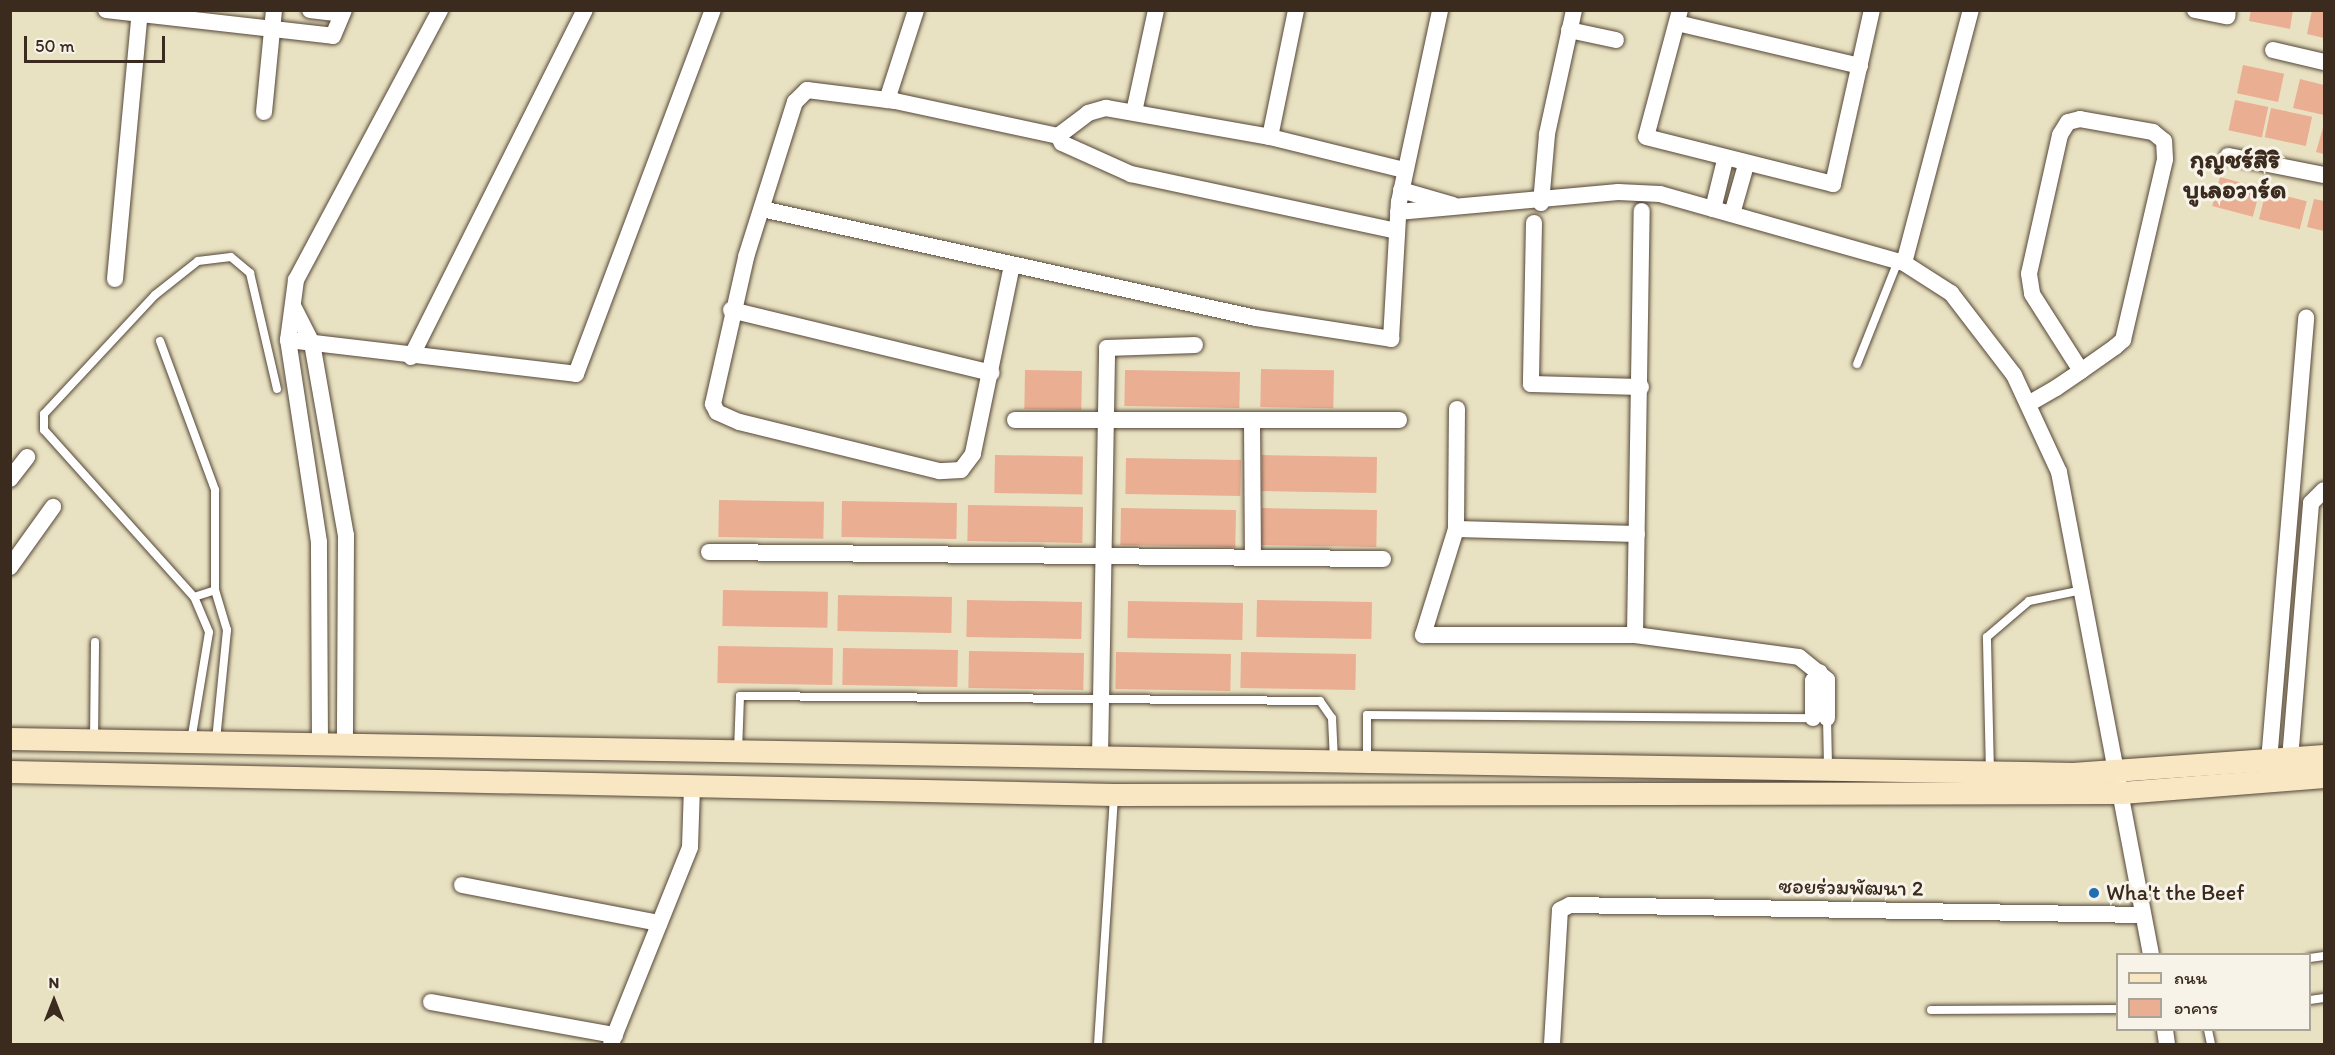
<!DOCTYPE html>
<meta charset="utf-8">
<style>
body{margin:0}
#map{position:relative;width:2335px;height:1055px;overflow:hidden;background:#e9e2c2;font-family:Itim,"Playpen Sans Thai",sans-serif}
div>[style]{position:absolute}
.building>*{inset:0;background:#eaae92;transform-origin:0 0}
.roads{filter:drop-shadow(0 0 2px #554637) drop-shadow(0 0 2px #554637)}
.lane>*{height:8px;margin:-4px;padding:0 4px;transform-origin:4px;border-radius:4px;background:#fff}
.street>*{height:16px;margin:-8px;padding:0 8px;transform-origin:8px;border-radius:8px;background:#fff}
.secondary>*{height:22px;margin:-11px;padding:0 11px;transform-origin:11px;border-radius:11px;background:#f9e7c3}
.dots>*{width:16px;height:16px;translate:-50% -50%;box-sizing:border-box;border:3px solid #f7f3e8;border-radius:50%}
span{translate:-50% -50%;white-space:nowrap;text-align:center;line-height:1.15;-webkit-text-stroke:6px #f7f3e8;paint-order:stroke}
.street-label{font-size:22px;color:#3b2a1e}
.poi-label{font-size:22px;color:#3b2a1e}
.left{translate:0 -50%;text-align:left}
.quarter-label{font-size:26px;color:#3b2a1e;font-weight:700}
.frame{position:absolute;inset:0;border:12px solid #3b2a1e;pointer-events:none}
.legend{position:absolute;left:2116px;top:953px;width:195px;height:78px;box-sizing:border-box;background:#f7f3e8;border:2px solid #aca397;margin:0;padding:8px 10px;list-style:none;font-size:18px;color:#3b2a1e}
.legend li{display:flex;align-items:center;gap:12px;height:30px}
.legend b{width:30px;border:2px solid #aca397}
.north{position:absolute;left:24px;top:971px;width:60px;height:60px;-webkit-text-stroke:4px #f7f3e8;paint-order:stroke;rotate:0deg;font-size:16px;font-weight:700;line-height:24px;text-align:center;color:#3b2a1e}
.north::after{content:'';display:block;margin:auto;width:21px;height:27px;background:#3b2a1e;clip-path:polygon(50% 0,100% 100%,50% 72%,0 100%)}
.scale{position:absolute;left:24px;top:36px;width:141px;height:27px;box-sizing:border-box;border:3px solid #3b2a1e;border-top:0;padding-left:8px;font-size:18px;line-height:21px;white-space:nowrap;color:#3b2a1e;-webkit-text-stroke:4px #f7f3e8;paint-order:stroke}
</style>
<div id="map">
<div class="building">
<div style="clip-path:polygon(2251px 10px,2293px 10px,2290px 29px,2249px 21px)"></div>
<div style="clip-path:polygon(2312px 10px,2324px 10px,2324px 38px,2307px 34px)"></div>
<div style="left:2243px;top:65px;width:42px;height:29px;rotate:12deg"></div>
<div style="clip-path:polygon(2300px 79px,2324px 85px,2324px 115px,2293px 108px)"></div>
<div style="left:2235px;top:100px;width:34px;height:31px;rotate:12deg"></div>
<div style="left:2271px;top:108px;width:42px;height:30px;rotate:12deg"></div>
<div style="clip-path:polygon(2324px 124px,2324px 154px,2316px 152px)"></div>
<div style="left:2220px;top:177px;width:42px;height:30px;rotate:15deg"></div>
<div style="left:2266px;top:191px;width:42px;height:29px;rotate:14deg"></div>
<div style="clip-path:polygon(2314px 199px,2324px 201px,2324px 231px,2307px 227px)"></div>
<div style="left:1261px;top:369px;width:73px;height:38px;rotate:1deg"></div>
<div style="left:1025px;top:370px;width:57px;height:39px;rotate:1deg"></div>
<div style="left:1125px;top:370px;width:115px;height:36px;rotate:1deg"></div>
<div style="left:995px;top:455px;width:88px;height:38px;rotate:1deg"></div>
<div style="left:1262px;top:455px;width:115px;height:36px;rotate:1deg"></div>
<div style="left:1126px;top:458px;width:115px;height:36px;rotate:1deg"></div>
<div style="left:719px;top:500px;width:105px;height:37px;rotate:1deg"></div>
<div style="left:842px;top:501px;width:115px;height:36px;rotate:1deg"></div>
<div style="left:968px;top:505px;width:115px;height:36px;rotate:1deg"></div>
<div style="left:1121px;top:508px;width:115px;height:37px;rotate:1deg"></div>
<div style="left:1262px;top:508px;width:115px;height:37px;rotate:1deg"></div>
<div style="left:723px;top:590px;width:105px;height:36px;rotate:1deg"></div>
<div style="left:838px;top:595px;width:114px;height:36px;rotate:1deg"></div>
<div style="left:967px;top:600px;width:115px;height:37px;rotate:1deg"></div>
<div style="left:1257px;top:600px;width:115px;height:37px;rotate:1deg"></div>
<div style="left:1128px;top:601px;width:115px;height:37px;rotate:1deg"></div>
<div style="left:718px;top:646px;width:115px;height:37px;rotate:1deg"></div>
<div style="left:843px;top:648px;width:115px;height:37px;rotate:1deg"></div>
<div style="left:969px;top:651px;width:115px;height:37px;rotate:1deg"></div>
<div style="left:1116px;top:652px;width:115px;height:37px;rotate:1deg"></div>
<div style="left:1241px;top:652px;width:115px;height:36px;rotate:1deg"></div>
</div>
<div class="roads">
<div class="lane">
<div style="left:160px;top:341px;width:159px;rotate:69.7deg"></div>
<div style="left:215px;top:490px;width:100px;rotate:90deg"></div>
<div style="left:215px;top:590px;width:42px;rotate:73.3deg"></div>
<div style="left:227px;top:630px;width:111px;rotate:95.7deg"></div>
<div style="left:1857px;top:364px;width:111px;rotate:-68.3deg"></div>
<div style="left:194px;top:597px;width:22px;rotate:-18deg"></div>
<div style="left:1827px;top:718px;width:49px;rotate:88.8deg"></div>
<div style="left:94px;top:740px;width:98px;rotate:-89.4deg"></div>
<div style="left:191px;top:741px;width:110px;rotate:-80.6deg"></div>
<div style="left:209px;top:632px;width:38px;rotate:-113deg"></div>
<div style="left:194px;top:597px;width:224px;rotate:-131.9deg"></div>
<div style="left:44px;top:430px;width:16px;rotate:-90deg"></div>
<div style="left:44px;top:414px;width:163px;rotate:-47deg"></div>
<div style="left:155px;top:295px;width:55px;rotate:-38.3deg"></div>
<div style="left:198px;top:261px;width:33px;rotate:-7deg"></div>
<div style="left:231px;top:257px;width:25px;rotate:40deg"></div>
<div style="left:250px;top:273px;width:119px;rotate:76.9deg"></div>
<div style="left:738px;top:751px;width:55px;rotate:-87.9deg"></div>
<div style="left:740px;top:696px;width:580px;rotate:0.49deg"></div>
<div style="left:1320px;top:701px;width:21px;rotate:55deg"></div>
<div style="left:1332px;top:718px;width:42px;rotate:87.3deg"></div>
<div style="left:1367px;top:762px;width:47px;rotate:-90deg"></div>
<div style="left:1367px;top:715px;width:447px;rotate:0.4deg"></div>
<div style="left:1990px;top:773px;width:136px;rotate:-91.3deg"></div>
<div style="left:1987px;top:637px;width:55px;rotate:-40.6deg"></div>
<div style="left:2029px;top:601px;width:54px;rotate:-11.7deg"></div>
<div style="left:2310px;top:958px;width:14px;rotate:-8deg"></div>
<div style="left:2310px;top:1000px;width:14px;rotate:-8deg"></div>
<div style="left:1931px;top:1010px;width:187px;rotate:-0.3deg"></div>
<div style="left:2208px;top:1030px;width:14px;rotate:78deg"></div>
<div style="left:1098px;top:1044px;width:249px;rotate:-86.3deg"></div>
</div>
<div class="street">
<div style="left:106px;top:10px;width:228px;rotate:6.5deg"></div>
<div style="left:333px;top:36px;width:28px;rotate:-67deg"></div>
<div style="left:310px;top:10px;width:32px;rotate:7deg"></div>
<div style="left:1680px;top:10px;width:131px;rotate:105deg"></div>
<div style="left:1646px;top:137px;width:193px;rotate:14.1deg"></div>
<div style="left:1833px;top:184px;width:178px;rotate:-77.4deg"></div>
<div style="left:2195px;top:10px;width:33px;rotate:11deg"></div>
<div style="left:2227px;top:16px;width:6px;rotate:-81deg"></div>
<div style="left:1677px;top:23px;width:188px;rotate:13.2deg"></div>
<div style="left:1569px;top:30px;width:48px;rotate:12deg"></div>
<div style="left:2273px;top:50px;width:52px;rotate:13.2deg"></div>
<div style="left:887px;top:100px;width:95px;rotate:-72.1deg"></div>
<div style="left:264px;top:112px;width:102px;rotate:-84.4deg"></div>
<div style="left:1134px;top:112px;width:104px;rotate:-77.8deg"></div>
<div style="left:1058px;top:136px;width:38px;rotate:-37deg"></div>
<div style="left:1088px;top:113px;width:19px;rotate:-16deg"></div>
<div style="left:1106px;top:108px;width:167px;rotate:10deg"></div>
<div style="left:1270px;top:137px;width:138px;rotate:13.8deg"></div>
<div style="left:1270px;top:137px;width:130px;rotate:-78.4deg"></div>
<div style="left:2228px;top:156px;width:98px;rotate:11.2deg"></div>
<div style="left:1401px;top:190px;width:54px;rotate:16.1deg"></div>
<div style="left:1541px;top:203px;width:69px;rotate:-85deg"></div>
<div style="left:1547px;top:134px;width:127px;rotate:-77.7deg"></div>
<div style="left:762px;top:209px;width:506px;rotate:12.44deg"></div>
<div style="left:1256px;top:318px;width:137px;rotate:8.8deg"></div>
<div style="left:1391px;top:339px;width:137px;rotate:-86.7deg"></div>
<div style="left:1399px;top:202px;width:196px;rotate:-77.9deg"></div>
<div style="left:1713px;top:209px;width:50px;rotate:-76.2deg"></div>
<div style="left:1398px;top:212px;width:221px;rotate:-5.2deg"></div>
<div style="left:1618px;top:192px;width:42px;rotate:2.7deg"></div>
<div style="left:1660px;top:194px;width:254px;rotate:15.8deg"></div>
<div style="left:1904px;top:263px;width:56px;rotate:32.6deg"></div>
<div style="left:1951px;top:293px;width:103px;rotate:52.5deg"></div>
<div style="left:2014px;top:375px;width:107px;rotate:65.1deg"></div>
<div style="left:2059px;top:472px;width:491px;rotate:79.2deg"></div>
<div style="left:1732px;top:214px;width:51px;rotate:-74.1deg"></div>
<div style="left:1534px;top:223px;width:161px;rotate:91.1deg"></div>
<div style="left:1531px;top:384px;width:110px;rotate:1.6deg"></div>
<div style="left:1904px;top:263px;width:262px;rotate:-75.2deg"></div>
<div style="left:1012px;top:265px;width:193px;rotate:101.7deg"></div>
<div style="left:973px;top:454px;width:20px;rotate:127deg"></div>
<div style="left:961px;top:470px;width:22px;rotate:177deg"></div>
<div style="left:939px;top:471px;width:206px;rotate:-166.2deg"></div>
<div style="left:739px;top:422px;width:24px;rotate:-156deg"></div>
<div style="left:717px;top:412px;width:9px;rotate:-117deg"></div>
<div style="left:713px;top:404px;width:151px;rotate:-77.3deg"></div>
<div style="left:746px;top:257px;width:163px;rotate:-72.5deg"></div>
<div style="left:795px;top:102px;width:17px;rotate:-45deg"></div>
<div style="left:807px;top:90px;width:89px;rotate:7.1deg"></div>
<div style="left:895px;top:101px;width:167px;rotate:12.1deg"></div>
<div style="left:1058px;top:136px;width:8px;rotate:60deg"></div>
<div style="left:1062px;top:143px;width:76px;rotate:24.2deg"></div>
<div style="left:1131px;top:174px;width:271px;rotate:12.1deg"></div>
<div style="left:115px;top:279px;width:270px;rotate:-84.7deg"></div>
<div style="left:294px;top:308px;width:39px;rotate:63deg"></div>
<div style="left:312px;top:343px;width:195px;rotate:80deg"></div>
<div style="left:346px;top:535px;width:209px;rotate:90.3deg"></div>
<div style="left:731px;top:310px;width:268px;rotate:13.6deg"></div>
<div style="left:288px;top:340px;width:290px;rotate:6.7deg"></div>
<div style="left:576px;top:374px;width:389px;rotate:-69.4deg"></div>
<div style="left:411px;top:357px;width:388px;rotate:-63.4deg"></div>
<div style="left:2030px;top:403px;width:30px;rotate:-30deg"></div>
<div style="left:2056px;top:388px;width:30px;rotate:-34deg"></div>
<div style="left:2081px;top:371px;width:42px;rotate:-35.2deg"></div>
<div style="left:2115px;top:347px;width:11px;rotate:-41deg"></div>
<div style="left:2123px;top:340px;width:186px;rotate:-76.9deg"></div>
<div style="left:2165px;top:159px;width:18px;rotate:-93deg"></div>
<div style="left:2164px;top:141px;width:14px;rotate:-141deg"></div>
<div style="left:2153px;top:132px;width:74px;rotate:-169.9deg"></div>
<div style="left:2080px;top:119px;width:12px;rotate:166deg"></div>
<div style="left:2068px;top:122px;width:15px;rotate:122deg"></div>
<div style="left:2060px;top:135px;width:142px;rotate:102.6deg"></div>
<div style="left:2029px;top:274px;width:20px;rotate:81deg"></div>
<div style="left:2032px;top:294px;width:91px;rotate:57.5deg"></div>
<div style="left:1457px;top:409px;width:120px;rotate:90.5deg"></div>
<div style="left:1456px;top:529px;width:181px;rotate:1.6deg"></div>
<div style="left:1015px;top:420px;width:384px"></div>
<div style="left:1252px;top:420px;width:137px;rotate:89.6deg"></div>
<div style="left:10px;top:479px;width:28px;rotate:-52deg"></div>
<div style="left:1456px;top:529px;width:111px;rotate:107.3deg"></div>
<div style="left:1423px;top:635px;width:212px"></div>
<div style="left:1635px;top:635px;width:165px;rotate:7.6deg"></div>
<div style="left:1799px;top:657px;width:36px;rotate:39deg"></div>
<div style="left:1827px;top:680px;width:38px;rotate:90deg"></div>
<div style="left:709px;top:552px;width:674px;rotate:0.6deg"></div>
<div style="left:10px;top:567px;width:74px;rotate:-54.4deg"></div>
<div style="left:1635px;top:635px;width:424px;rotate:-89.1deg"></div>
<div style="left:1813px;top:718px;width:37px;rotate:-90deg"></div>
<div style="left:1813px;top:681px;width:11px;rotate:-52deg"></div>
<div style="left:320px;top:744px;width:202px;rotate:-90.3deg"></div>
<div style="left:319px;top:542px;width:204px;rotate:-98.7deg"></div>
<div style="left:288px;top:340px;width:61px;rotate:-82.4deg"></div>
<div style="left:296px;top:280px;width:306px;rotate:-61.9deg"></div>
<div style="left:1100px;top:757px;width:409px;rotate:-89deg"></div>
<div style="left:1107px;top:348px;width:88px;rotate:-2deg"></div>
<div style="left:2290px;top:759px;width:257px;rotate:-85.3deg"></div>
<div style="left:2311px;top:503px;width:18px;rotate:-45deg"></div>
<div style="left:2269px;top:761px;width:445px;rotate:-85.2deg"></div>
<div style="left:462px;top:885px;width:201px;rotate:10.9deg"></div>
<div style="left:431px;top:1002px;width:187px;rotate:10.2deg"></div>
<div style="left:2165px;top:1030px;width:14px;rotate:82deg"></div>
<div style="left:611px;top:1044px;width:212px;rotate:-68.1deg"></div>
<div style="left:690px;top:847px;width:60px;rotate:-88.1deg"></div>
<div style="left:1552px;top:1044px;width:134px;rotate:-86.6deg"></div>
<div style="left:1560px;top:910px;width:11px;rotate:-27deg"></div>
<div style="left:1570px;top:905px;width:573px;rotate:1deg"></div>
</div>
<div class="secondary">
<div style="left:10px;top:739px;width:2063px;rotate:0.97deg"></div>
<div style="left:2073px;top:774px;width:252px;rotate:-4.1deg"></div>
<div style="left:10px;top:772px;width:1104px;rotate:1.19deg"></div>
<div style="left:1114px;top:795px;width:1008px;rotate:-0.11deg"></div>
<div style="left:2122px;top:793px;width:203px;rotate:-4.5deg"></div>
</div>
</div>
<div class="dots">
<div style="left:2094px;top:893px;background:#1f6fb2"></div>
</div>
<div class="street-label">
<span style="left:1851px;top:887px;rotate:1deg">ซอยร่วมพัฒนา 2</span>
</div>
<div class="poi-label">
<span class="left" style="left:2106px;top:893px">Wha't the Beef</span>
</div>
<div class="quarter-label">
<span style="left:2235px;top:175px">กุญชร์สิริ<br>บูเลอวาร์ด</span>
</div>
<div class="frame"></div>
<ul class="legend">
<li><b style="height:8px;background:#f9e7c3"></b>ถนน</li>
<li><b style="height:16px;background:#eaae92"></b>อาคาร</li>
</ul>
<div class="north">N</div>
<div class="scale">50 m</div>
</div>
